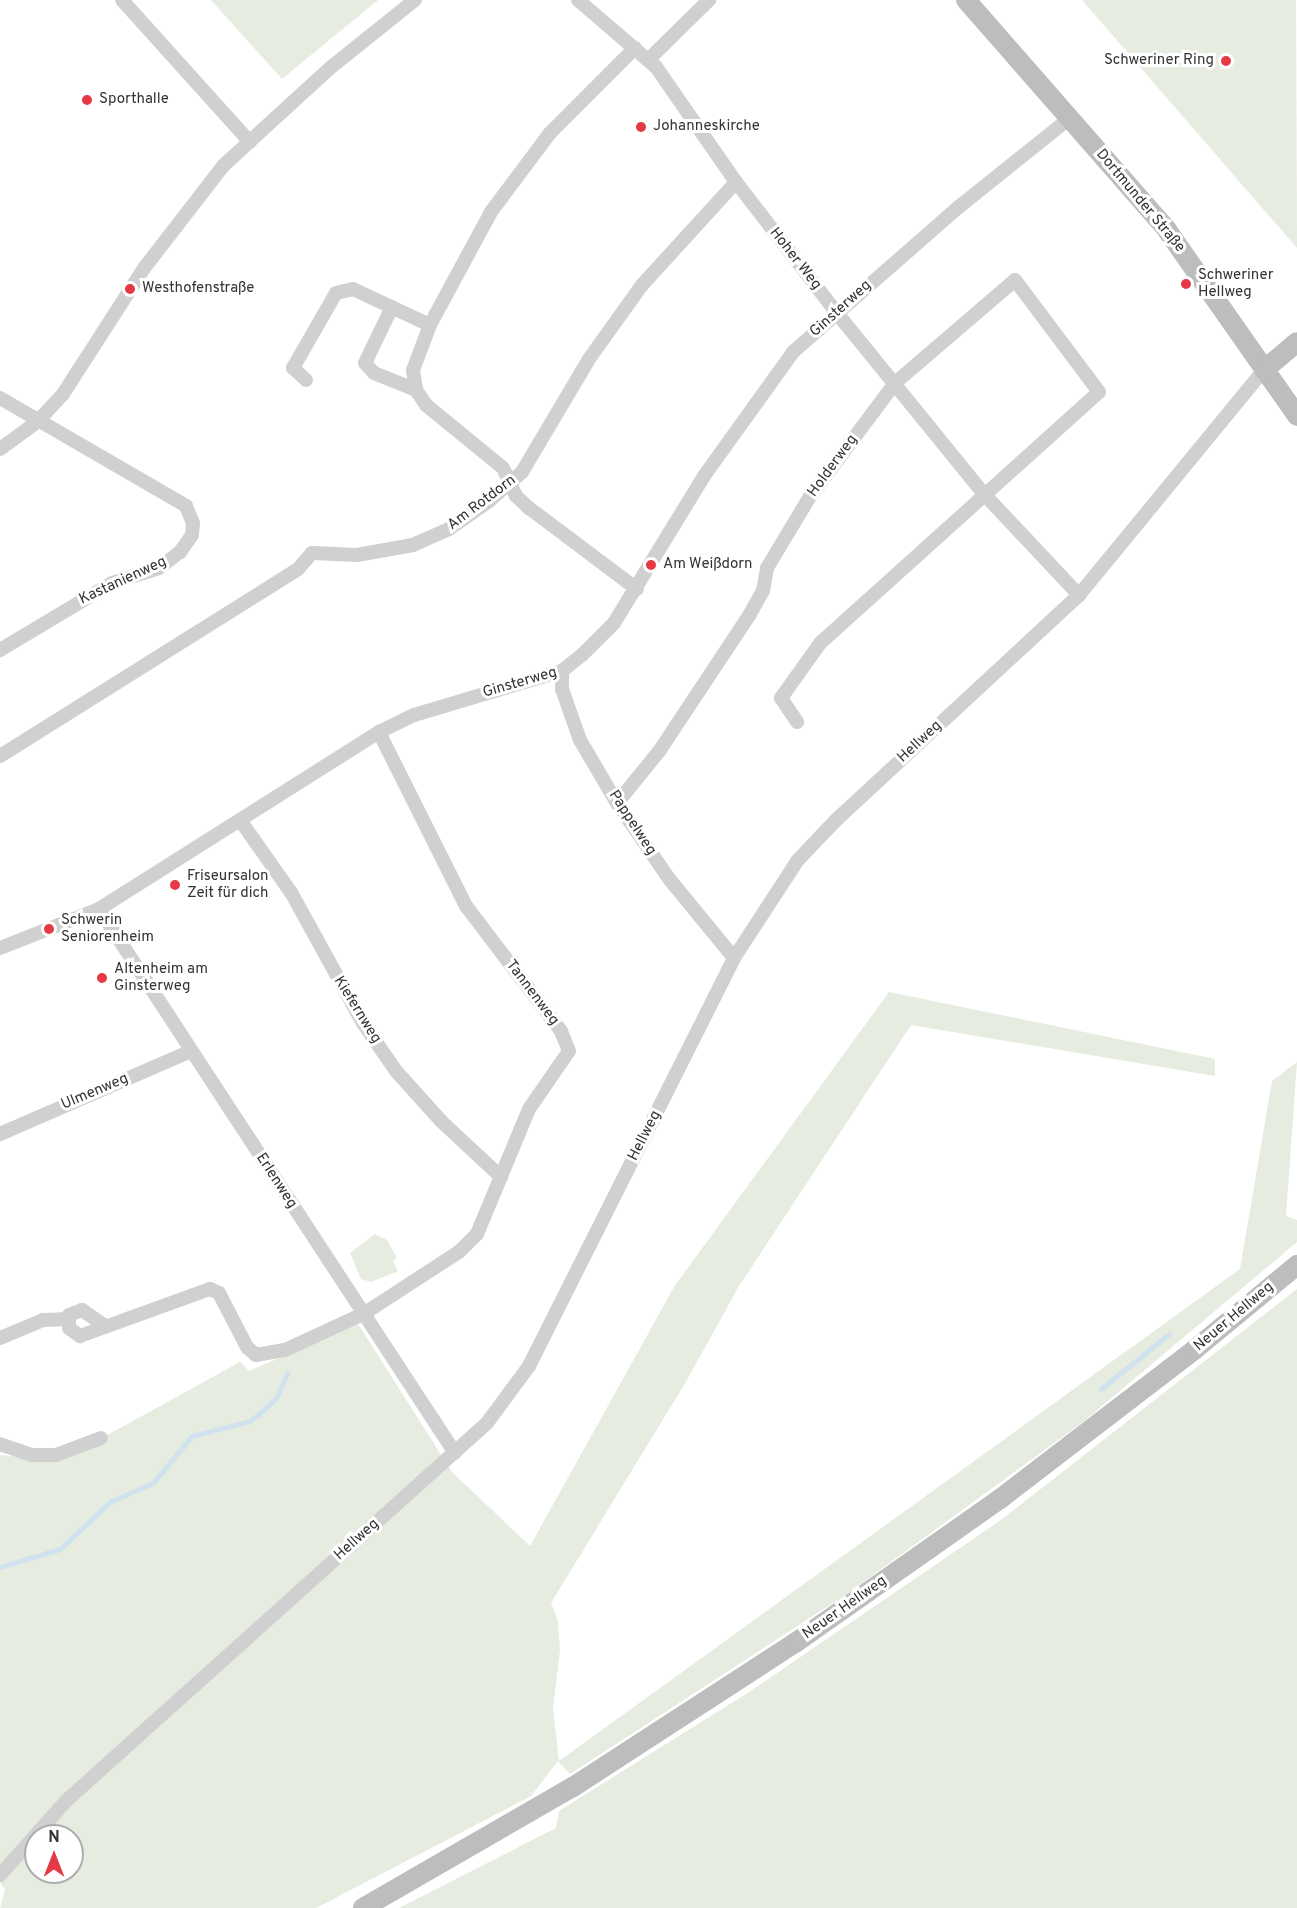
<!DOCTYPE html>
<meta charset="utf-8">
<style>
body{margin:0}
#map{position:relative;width:1297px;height:1908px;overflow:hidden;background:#fff;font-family:Overpass,sans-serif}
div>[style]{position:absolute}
.green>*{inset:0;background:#e6ecdf}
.stream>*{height:4.5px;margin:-2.25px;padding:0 2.25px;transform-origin:2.25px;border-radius:2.25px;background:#cfe2ee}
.street>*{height:14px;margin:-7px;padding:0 7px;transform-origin:7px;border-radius:7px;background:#d0d0d0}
.secondary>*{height:20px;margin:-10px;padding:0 10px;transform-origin:10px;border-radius:10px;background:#bdbdbd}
.dots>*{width:16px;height:16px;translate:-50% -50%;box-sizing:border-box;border:3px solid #fff;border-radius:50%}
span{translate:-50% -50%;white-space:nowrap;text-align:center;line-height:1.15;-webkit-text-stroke:6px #fff;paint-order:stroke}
.poi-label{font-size:15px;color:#333}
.right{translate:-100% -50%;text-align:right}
.left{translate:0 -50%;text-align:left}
.street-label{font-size:15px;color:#333}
.north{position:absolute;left:24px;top:1824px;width:60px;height:60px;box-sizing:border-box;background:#fff;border:2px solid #adadad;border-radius:50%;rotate:0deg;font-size:16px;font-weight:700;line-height:24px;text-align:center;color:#333}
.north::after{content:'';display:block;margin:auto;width:21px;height:27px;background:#e63946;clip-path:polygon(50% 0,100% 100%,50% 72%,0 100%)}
</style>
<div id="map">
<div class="green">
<div style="clip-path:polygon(211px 0,378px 0,282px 79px)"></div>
<div style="clip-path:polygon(1082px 0,1296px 0,1297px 248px)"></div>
<div style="clip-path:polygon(evenodd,889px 992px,1215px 1059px,1215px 1076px,911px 1025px,739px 1286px,687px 1380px,551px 1603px,558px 1621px,560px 1650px,553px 1708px,559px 1761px,1240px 1269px,1272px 1081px,1297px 1062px,1286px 1216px,1297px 1220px,1297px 1242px,1083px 1422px,851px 1591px,570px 1774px,558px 1761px,531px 1796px,316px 1908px,0 1908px,5px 1890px,0 1882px,0 1455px,62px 1460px,240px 1362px,249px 1371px,358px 1324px,452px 1472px,530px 1546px,674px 1287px,889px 992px,36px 1836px,72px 1836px,72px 1872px,36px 1872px,36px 1836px)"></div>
<div style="clip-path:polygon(375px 1234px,387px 1240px,397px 1258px,393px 1261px,398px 1271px,371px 1282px,361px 1279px,350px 1253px)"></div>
<div style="clip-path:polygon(1297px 1289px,1297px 1908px,399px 1908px,556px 1828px,559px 1811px,749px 1692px,1001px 1520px)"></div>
</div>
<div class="stream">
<div style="left:1101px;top:1389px;width:87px;rotate:-39deg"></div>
<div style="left:0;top:1567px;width:63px;rotate:-16.7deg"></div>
<div style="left:60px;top:1549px;width:69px;rotate:-43.2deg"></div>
<div style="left:110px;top:1502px;width:47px;rotate:-23.8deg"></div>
<div style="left:153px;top:1483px;width:61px;rotate:-50.3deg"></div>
<div style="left:192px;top:1436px;width:60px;rotate:-14.5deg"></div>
<div style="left:250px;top:1421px;width:10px;rotate:-37deg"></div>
<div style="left:258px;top:1415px;width:26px;rotate:-43deg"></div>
<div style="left:277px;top:1397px;width:26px;rotate:-67deg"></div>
</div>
<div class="street">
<div style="left:122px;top:0;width:191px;rotate:48deg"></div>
<div style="left:578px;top:0;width:103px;rotate:40.7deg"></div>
<div style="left:656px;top:67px;width:140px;rotate:55.2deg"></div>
<div style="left:736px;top:182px;width:164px;rotate:52.4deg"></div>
<div style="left:836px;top:312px;width:235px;rotate:50.9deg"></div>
<div style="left:984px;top:494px;width:139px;rotate:46.8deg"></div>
<div style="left:635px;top:48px;width:120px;rotate:135deg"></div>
<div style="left:550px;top:133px;width:99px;rotate:126.8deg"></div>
<div style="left:491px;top:212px;width:128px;rotate:118.4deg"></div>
<div style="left:430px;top:325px;width:48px;rotate:110.7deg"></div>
<div style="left:413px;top:370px;width:20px;rotate:81deg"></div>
<div style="left:416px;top:390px;width:18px;rotate:56deg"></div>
<div style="left:426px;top:405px;width:99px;rotate:39.3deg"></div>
<div style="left:503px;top:468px;width:31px;rotate:65deg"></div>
<div style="left:516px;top:496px;width:18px;rotate:43deg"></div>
<div style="left:529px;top:508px;width:135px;rotate:36.9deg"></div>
<div style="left:648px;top:60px;width:86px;rotate:-44.5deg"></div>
<div style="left:392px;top:307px;width:62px;rotate:115.7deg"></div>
<div style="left:365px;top:363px;width:13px;rotate:48deg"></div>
<div style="left:374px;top:373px;width:45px;rotate:22deg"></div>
<div style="left:306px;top:380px;width:18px;rotate:-137deg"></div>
<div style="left:293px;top:368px;width:86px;rotate:-60.2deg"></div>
<div style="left:336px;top:293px;width:17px;rotate:-13deg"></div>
<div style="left:353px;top:289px;width:85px;rotate:25.1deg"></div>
<div style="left:0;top:398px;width:215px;rotate:30.1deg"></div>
<div style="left:186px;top:506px;width:18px;rotate:68deg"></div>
<div style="left:193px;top:523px;width:12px;rotate:95deg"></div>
<div style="left:192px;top:535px;width:21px;rotate:125deg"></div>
<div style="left:180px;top:552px;width:26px;rotate:143deg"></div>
<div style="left:159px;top:568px;width:49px;rotate:162.3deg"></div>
<div style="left:112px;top:583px;width:131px;rotate:149.1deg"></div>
<div style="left:0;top:449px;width:46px;rotate:-36.1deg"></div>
<div style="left:37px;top:422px;width:38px;rotate:-47deg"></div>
<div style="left:63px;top:394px;width:151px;rotate:-57.2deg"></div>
<div style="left:145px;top:267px;width:128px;rotate:-52.3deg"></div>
<div style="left:223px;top:166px;width:145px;rotate:-42.5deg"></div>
<div style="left:330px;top:68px;width:109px;rotate:-38.7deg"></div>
<div style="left:562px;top:671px;width:18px;rotate:90deg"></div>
<div style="left:562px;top:689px;width:54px;rotate:70.6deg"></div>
<div style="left:580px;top:740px;width:73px;rotate:59.6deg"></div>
<div style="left:617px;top:803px;width:93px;rotate:55.5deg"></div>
<div style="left:670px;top:880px;width:101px;rotate:50.6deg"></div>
<div style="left:0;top:756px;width:352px;rotate:-32.1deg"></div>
<div style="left:298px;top:569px;width:21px;rotate:-49deg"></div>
<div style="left:312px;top:553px;width:45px;rotate:2.5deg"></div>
<div style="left:357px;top:555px;width:57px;rotate:-10.1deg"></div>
<div style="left:413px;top:545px;width:39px;rotate:-24deg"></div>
<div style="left:449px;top:529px;width:49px;rotate:-35deg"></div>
<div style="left:489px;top:501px;width:44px;rotate:-41.3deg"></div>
<div style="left:522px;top:472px;width:131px;rotate:-59.3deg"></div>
<div style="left:589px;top:359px;width:91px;rotate:-54.4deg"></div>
<div style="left:642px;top:285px;width:139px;rotate:-47.6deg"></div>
<div style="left:617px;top:803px;width:68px;rotate:-50.9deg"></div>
<div style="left:660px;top:750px;width:163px;rotate:-56.5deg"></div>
<div style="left:750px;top:614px;width:26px;rotate:-61deg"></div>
<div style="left:763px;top:591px;width:23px;rotate:-80deg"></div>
<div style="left:767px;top:568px;width:82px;rotate:-59deg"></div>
<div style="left:809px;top:498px;width:144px;rotate:-53.2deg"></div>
<div style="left:895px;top:383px;width:158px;rotate:-40.6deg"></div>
<div style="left:1015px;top:280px;width:140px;rotate:53.1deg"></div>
<div style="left:1099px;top:392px;width:374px;rotate:138deg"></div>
<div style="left:821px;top:642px;width:69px;rotate:125.5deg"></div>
<div style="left:781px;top:698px;width:29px;rotate:56deg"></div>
<div style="left:240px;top:820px;width:90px;rotate:54.9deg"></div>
<div style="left:292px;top:894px;width:147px;rotate:61.2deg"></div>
<div style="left:363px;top:1023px;width:58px;rotate:55.5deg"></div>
<div style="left:396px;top:1071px;width:67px;rotate:48deg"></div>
<div style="left:441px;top:1121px;width:82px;rotate:43deg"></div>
<div style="left:99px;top:909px;width:650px;rotate:56.8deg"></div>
<div style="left:0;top:948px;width:106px;rotate:-21.5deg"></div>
<div style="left:99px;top:909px;width:331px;rotate:-32.3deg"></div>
<div style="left:379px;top:732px;width:39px;rotate:-26deg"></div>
<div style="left:414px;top:715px;width:154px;rotate:-16.6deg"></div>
<div style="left:562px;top:671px;width:26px;rotate:-39deg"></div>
<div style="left:582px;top:655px;width:45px;rotate:-45deg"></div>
<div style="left:614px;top:623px;width:172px;rotate:-58.5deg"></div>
<div style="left:704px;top:476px;width:153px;rotate:-54.3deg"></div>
<div style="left:793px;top:352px;width:222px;rotate:-41.2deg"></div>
<div style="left:960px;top:206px;width:141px;rotate:-38.7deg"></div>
<div style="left:0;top:1134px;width:208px;rotate:-23.5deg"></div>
<div style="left:105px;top:1326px;width:28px;rotate:-145deg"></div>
<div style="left:82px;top:1310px;width:14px;rotate:159deg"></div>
<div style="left:69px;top:1315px;width:13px;rotate:90deg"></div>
<div style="left:69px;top:1328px;width:14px;rotate:36deg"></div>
<div style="left:80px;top:1336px;width:138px;rotate:-19.9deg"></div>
<div style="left:210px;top:1289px;width:10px;rotate:24deg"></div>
<div style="left:219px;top:1293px;width:61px;rotate:62.6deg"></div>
<div style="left:247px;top:1347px;width:12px;rotate:42deg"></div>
<div style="left:256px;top:1355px;width:29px;rotate:-10deg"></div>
<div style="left:285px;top:1350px;width:88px;rotate:-24.8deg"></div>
<div style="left:365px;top:1313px;width:113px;rotate:-33.1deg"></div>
<div style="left:460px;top:1251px;width:24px;rotate:-45deg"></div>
<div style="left:477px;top:1234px;width:135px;rotate:-67.4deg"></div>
<div style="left:529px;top:1109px;width:70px;rotate:-55.4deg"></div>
<div style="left:569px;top:1051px;width:22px;rotate:-112deg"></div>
<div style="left:561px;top:1031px;width:157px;rotate:-127.2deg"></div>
<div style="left:466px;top:906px;width:195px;rotate:-116.6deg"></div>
<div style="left:0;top:1338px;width:47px;rotate:-22.7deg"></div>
<div style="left:43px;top:1320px;width:26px;rotate:-2deg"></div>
<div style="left:0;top:1444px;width:34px;rotate:19deg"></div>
<div style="left:32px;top:1455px;width:24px"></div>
<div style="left:56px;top:1455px;width:48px;rotate:-20.7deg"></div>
<div style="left:0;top:1875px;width:101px;rotate:-48.2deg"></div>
<div style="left:67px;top:1800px;width:564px;rotate:-41.91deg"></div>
<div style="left:487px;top:1423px;width:71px;rotate:-53.6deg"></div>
<div style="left:529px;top:1366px;width:457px;rotate:-63.3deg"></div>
<div style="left:734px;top:958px;width:117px;rotate:-56.9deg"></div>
<div style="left:798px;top:860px;width:54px;rotate:-46.5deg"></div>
<div style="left:835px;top:821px;width:333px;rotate:-42.8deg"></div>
<div style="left:1079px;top:595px;width:291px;rotate:-50.6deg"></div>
</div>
<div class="secondary">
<div style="left:966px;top:0;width:305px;rotate:48.8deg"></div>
<div style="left:1167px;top:230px;width:227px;rotate:55deg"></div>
<div style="left:1264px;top:370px;width:43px;rotate:-40.3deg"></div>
<div style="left:363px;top:1908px;width:242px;rotate:-30deg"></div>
<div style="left:573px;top:1787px;width:265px;rotate:-33deg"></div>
<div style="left:795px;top:1643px;width:251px;rotate:-35.1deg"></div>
<div style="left:1000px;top:1499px;width:245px;rotate:-37.5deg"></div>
<div style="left:1194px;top:1350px;width:134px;rotate:-39.5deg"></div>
</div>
<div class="dots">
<div style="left:1226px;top:61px;background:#e63946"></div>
<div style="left:87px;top:100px;background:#e63946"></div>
<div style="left:641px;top:127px;background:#e63946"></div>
<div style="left:1186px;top:284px;background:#e63946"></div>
<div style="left:130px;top:289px;background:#e63946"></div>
<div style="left:651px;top:565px;background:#e63946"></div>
<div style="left:175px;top:885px;background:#e63946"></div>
<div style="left:49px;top:929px;background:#e63946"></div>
<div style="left:102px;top:978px;background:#e63946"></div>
</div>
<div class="poi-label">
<span class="right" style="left:1214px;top:61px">Schweriner Ring</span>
<span class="left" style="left:99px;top:100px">Sporthalle</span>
<span class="left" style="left:653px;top:127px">Johanneskirche</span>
<span class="left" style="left:1198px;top:284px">Schweriner<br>Hellweg</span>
<span class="left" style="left:142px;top:289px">Westhofenstraße</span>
<span class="left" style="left:663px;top:565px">Am Weißdorn</span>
<span class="left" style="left:187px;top:885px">Friseursalon<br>Zeit für dich</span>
<span class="left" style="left:61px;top:929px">Schwerin<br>Seniorenheim</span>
<span class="left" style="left:114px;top:978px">Altenheim am<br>Ginsterweg</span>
</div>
<div class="street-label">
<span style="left:1140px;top:201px;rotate:50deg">Dortmunder Straße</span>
<span style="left:795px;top:259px;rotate:52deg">Hoher Weg</span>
<span style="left:841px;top:309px;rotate:-42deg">Ginsterweg</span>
<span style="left:833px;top:466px;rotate:-54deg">Holderweg</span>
<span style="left:482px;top:503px;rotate:-37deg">Am Rotdorn</span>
<span style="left:123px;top:581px;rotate:-25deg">Kastanienweg</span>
<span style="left:520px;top:683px;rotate:-16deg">Ginsterweg</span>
<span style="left:920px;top:742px;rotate:-43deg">Hellweg</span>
<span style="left:632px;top:823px;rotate:57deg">Pappelweg</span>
<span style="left:532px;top:993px;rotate:53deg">Tannenweg</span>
<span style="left:357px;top:1010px;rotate:58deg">Kiefernweg</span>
<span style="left:95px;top:1092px;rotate:-23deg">Ulmenweg</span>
<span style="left:645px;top:1136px;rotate:-63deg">Hellweg</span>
<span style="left:276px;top:1181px;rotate:57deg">Erlenweg</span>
<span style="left:1234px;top:1317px;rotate:-40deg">Neuer Hellweg</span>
<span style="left:357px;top:1540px;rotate:-42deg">Hellweg</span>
<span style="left:845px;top:1608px;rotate:-35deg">Neuer Hellweg</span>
</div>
<div class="north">N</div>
</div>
